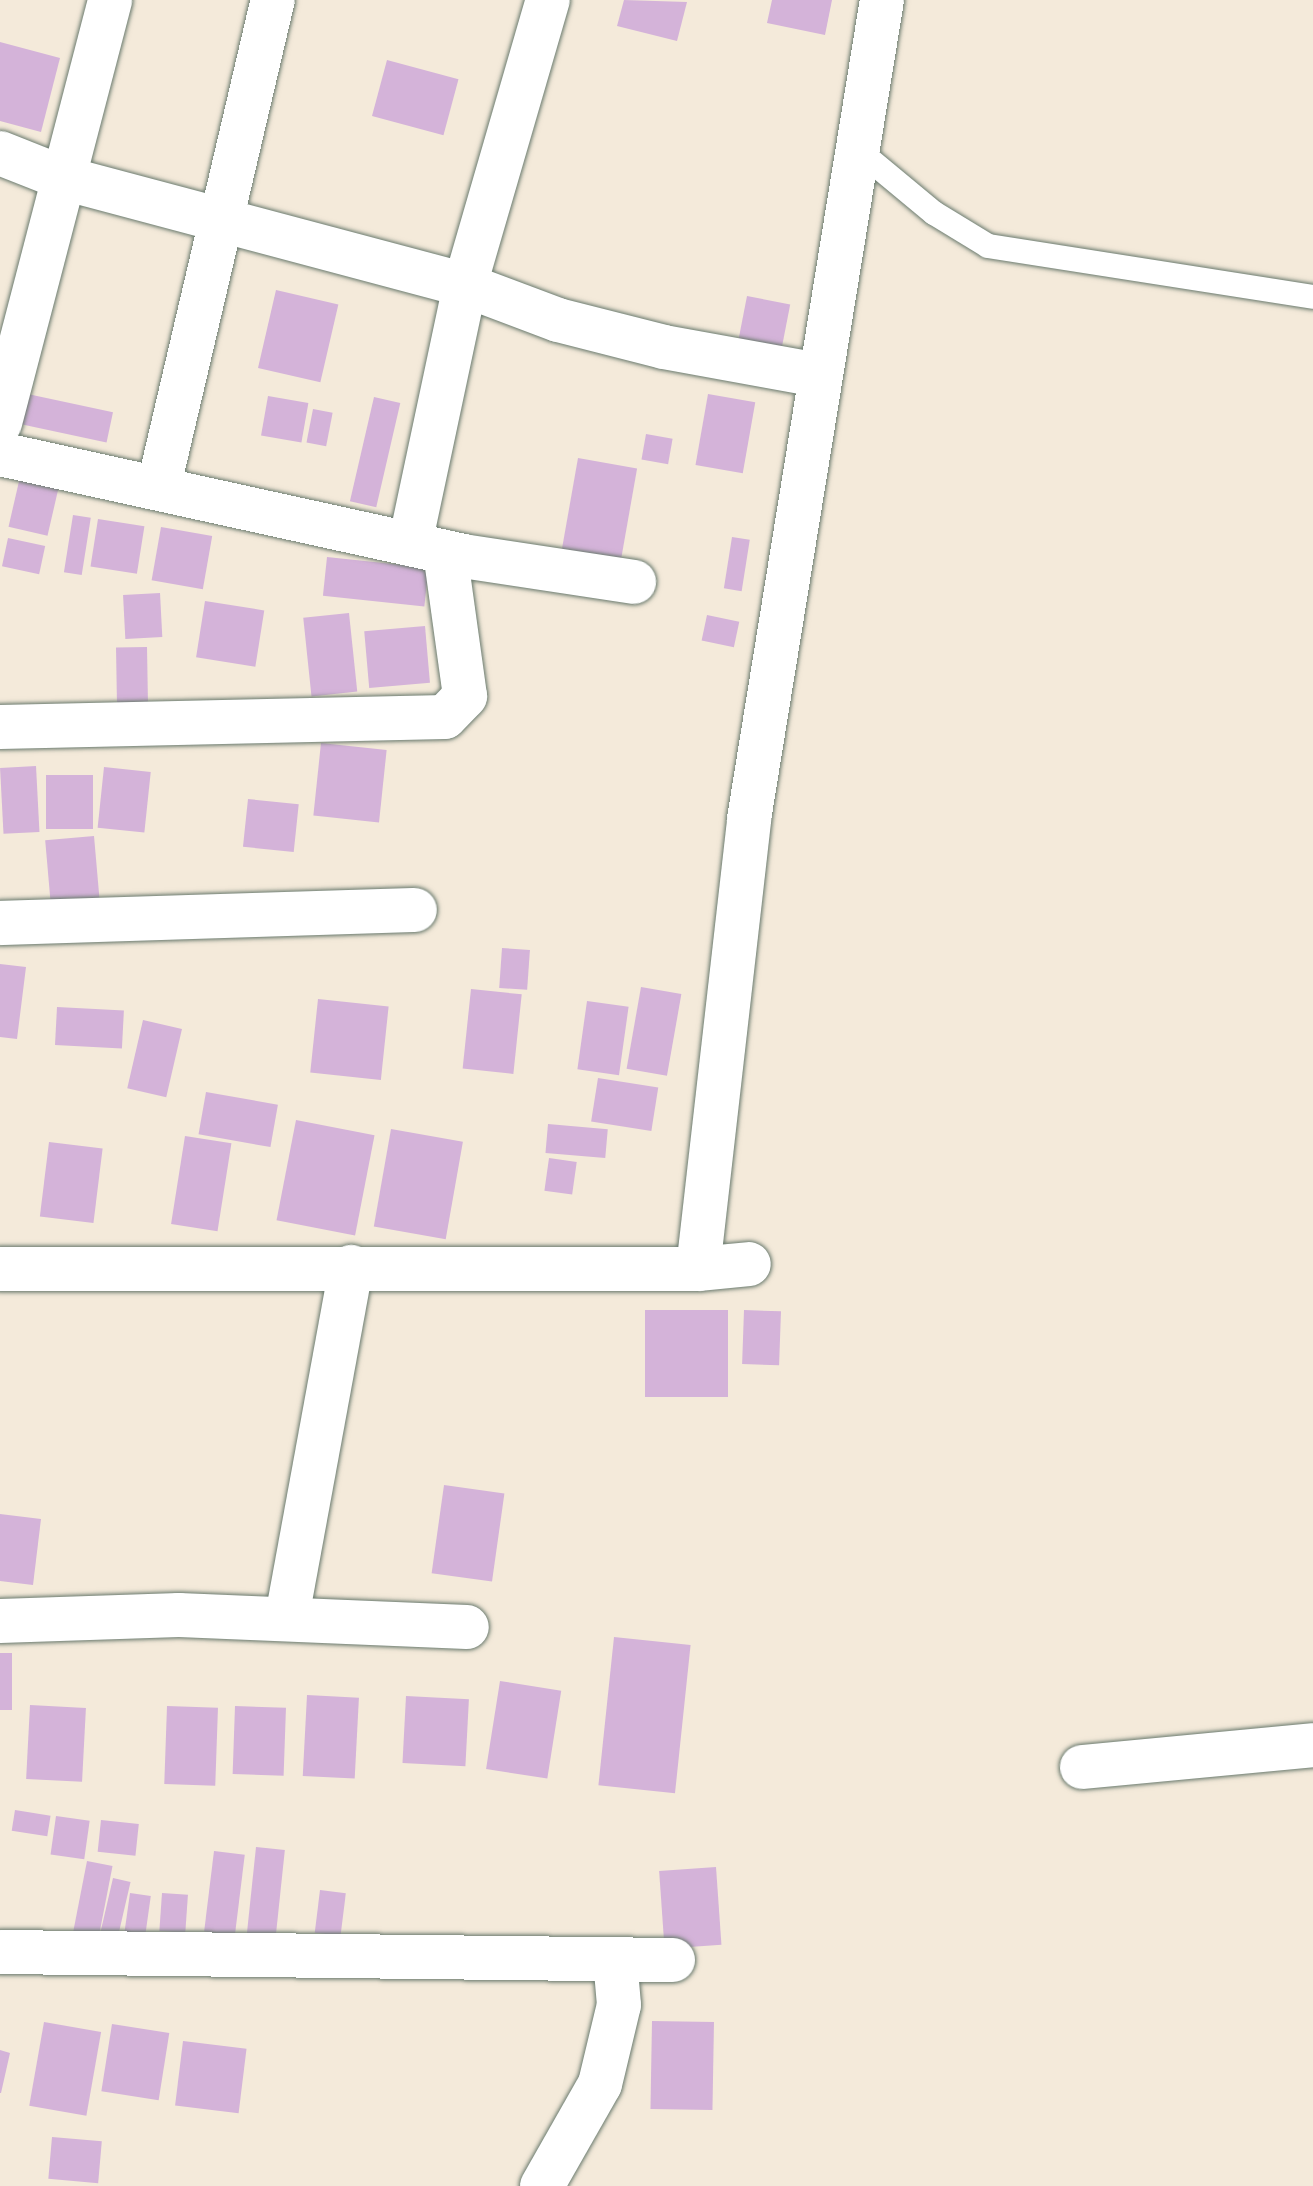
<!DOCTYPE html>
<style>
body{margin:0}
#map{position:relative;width:1313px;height:2186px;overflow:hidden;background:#f4eada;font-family:Delius,sans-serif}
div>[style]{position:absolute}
.building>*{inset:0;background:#d4b3d9;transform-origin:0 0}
.roads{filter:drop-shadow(0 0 2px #6a7a6e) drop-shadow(0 0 2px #6a7a6e)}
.lane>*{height:24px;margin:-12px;padding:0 12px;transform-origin:12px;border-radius:12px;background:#fff}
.street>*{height:44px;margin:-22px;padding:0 22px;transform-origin:22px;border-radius:22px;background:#fff}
span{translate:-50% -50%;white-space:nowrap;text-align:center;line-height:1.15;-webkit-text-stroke:6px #f6f6f2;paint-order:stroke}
</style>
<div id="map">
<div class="building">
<div style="clip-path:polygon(624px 0,687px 2px,677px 41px,617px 26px)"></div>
<div style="clip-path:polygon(772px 0,832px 0,825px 35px,767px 23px)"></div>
<div style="clip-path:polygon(0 42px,60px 58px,41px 132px,0 121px)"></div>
<div style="left:387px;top:60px;width:74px;height:58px;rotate:15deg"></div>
<div style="left:276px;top:290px;width:64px;height:80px;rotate:13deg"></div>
<div style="left:747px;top:296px;width:44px;height:50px;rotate:11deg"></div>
<div style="left:23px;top:393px;width:92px;height:31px;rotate:12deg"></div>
<div style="left:708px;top:394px;width:48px;height:72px;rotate:10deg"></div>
<div style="left:268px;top:396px;width:41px;height:40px;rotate:10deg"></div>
<div style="left:374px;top:397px;width:27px;height:107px;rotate:13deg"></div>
<div style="left:313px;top:409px;width:20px;height:34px;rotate:11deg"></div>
<div style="left:646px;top:434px;width:27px;height:26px;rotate:10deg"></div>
<div style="left:578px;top:458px;width:60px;height:93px;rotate:10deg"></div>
<div style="left:20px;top:477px;width:40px;height:51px;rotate:13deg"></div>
<div style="left:73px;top:515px;width:18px;height:58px;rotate:9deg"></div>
<div style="left:98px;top:519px;width:47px;height:48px;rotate:9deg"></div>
<div style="left:161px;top:527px;width:52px;height:54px;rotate:10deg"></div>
<div style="left:732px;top:537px;width:18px;height:52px;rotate:9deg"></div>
<div style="left:8px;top:538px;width:38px;height:29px;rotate:12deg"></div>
<div style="left:327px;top:557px;width:102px;height:39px;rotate:6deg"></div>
<div style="left:160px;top:593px;width:44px;height:37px;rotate:87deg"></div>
<div style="left:205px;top:601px;width:60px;height:57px;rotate:9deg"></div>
<div style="left:349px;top:613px;width:79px;height:46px;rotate:84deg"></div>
<div style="left:707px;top:615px;width:33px;height:26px;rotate:12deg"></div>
<div style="left:425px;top:626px;width:57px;height:61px;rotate:85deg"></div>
<div style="left:147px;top:647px;width:59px;height:31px;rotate:89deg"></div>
<div style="left:321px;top:743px;width:66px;height:73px;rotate:6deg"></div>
<div style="left:36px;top:766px;width:66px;height:36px;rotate:87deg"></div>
<div style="left:104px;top:767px;width:47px;height:61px;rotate:6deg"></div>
<div style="left:46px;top:775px;width:47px;height:54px"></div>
<div style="left:248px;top:799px;width:51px;height:48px;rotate:6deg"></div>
<div style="left:94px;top:836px;width:65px;height:49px;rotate:85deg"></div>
<div style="left:502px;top:948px;width:28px;height:40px;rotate:4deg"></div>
<div style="clip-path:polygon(0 964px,26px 967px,17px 1039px,0 1037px)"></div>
<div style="left:641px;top:987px;width:41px;height:83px;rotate:10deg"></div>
<div style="left:471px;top:989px;width:51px;height:80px;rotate:6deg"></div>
<div style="left:318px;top:999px;width:71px;height:74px;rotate:6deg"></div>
<div style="left:587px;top:1001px;width:42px;height:69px;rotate:8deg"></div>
<div style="left:57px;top:1007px;width:67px;height:38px;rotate:3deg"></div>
<div style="left:143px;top:1020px;width:40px;height:70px;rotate:13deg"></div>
<div style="left:598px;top:1078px;width:61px;height:44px;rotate:9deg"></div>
<div style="left:206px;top:1092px;width:73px;height:43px;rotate:10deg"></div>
<div style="left:296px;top:1120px;width:80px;height:102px;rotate:11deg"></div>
<div style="left:548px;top:1124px;width:60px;height:29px;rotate:5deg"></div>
<div style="left:391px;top:1129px;width:73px;height:99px;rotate:10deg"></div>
<div style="left:185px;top:1136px;width:47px;height:89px;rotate:9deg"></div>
<div style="left:49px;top:1142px;width:54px;height:75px;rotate:7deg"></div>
<div style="left:549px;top:1158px;width:28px;height:33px;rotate:8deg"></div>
<div style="left:645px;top:1310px;width:83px;height:87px"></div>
<div style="left:744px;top:1310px;width:37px;height:54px;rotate:2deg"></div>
<div style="left:444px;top:1485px;width:61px;height:89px;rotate:8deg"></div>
<div style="clip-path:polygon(0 1514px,41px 1519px,33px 1585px,0 1581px)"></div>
<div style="left:614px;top:1637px;width:77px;height:149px;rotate:6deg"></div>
<div style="left:0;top:1653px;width:12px;height:57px"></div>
<div style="left:500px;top:1681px;width:62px;height:89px;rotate:9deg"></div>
<div style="left:307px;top:1695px;width:52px;height:81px;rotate:3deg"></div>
<div style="left:406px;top:1696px;width:63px;height:67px;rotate:3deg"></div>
<div style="left:30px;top:1705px;width:56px;height:74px;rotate:3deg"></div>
<div style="left:167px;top:1706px;width:51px;height:78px;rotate:2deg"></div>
<div style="left:235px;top:1706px;width:51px;height:68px;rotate:2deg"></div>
<div style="left:15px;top:1810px;width:36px;height:21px;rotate:9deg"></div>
<div style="left:56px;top:1816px;width:34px;height:39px;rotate:8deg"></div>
<div style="left:101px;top:1820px;width:38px;height:32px;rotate:6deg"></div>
<div style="left:256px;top:1847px;width:29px;height:90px;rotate:6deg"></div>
<div style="left:214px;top:1851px;width:31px;height:81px;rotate:7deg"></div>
<div style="left:87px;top:1861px;width:26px;height:76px;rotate:11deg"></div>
<div style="left:716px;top:1867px;width:78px;height:57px;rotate:86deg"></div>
<div style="left:113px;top:1878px;width:18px;height:60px;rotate:13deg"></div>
<div style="left:320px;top:1890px;width:26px;height:43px;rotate:7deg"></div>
<div style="left:130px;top:1893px;width:21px;height:43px;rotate:8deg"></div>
<div style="left:162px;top:1893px;width:26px;height:38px;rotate:4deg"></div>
<div style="left:652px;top:2021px;width:62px;height:88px;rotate:1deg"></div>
<div style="left:44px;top:2022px;width:58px;height:85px;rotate:10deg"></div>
<div style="left:112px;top:2024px;width:58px;height:68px;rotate:9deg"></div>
<div style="left:183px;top:2041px;width:64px;height:65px;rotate:7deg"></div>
<div style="clip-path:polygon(0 2050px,10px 2053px,1px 2093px,0 2093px)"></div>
<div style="left:52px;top:2137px;width:50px;height:42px;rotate:5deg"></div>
</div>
<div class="roads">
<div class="lane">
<div style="left:858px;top:150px;width:99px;rotate:39.7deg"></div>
<div style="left:934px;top:213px;width:63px;rotate:31.4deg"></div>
<div style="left:988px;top:246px;width:329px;rotate:8.9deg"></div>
</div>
<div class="street">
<div style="left:0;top:153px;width:68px;rotate:21.6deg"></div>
<div style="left:63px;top:178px;width:416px;rotate:14.9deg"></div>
<div style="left:465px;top:285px;width:99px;rotate:20.6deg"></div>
<div style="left:558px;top:320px;width:109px;rotate:14.3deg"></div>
<div style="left:664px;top:347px;width:157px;rotate:10.3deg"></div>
<div style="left:0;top:423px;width:437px;rotate:-75.4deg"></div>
<div style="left:0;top:454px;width:474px;rotate:12.4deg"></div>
<div style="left:463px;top:556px;width:173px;rotate:8.6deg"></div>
<div style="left:159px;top:485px;width:498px;rotate:-76.8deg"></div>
<div style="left:410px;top:544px;width:265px;rotate:-78deg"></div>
<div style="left:465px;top:285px;width:297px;rotate:-73.8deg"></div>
<div style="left:0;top:727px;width:445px;rotate:-1.3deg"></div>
<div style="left:445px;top:717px;width:29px;rotate:-46deg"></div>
<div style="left:465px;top:696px;width:145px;rotate:-97.9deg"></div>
<div style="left:0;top:923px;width:415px;rotate:-1.8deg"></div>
<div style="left:0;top:1269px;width:698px"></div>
<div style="left:698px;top:1269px;width:51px;rotate:-5.6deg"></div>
<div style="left:698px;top:1269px;width:453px;rotate:-83.5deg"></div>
<div style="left:749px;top:819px;width:830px;rotate:-80.78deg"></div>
<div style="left:287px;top:1617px;width:356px;rotate:-79.6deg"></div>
<div style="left:0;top:1621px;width:179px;rotate:-1.9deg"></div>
<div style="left:179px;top:1615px;width:288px;rotate:2.4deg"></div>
<div style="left:1082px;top:1767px;width:232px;rotate:-5.4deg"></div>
<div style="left:0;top:1952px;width:673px;rotate:0.68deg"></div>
<div style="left:542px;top:2186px;width:117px;rotate:-60.4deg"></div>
<div style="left:600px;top:2084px;width:81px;rotate:-76.5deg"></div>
<div style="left:619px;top:2005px;width:46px;rotate:-95deg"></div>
</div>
</div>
</div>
